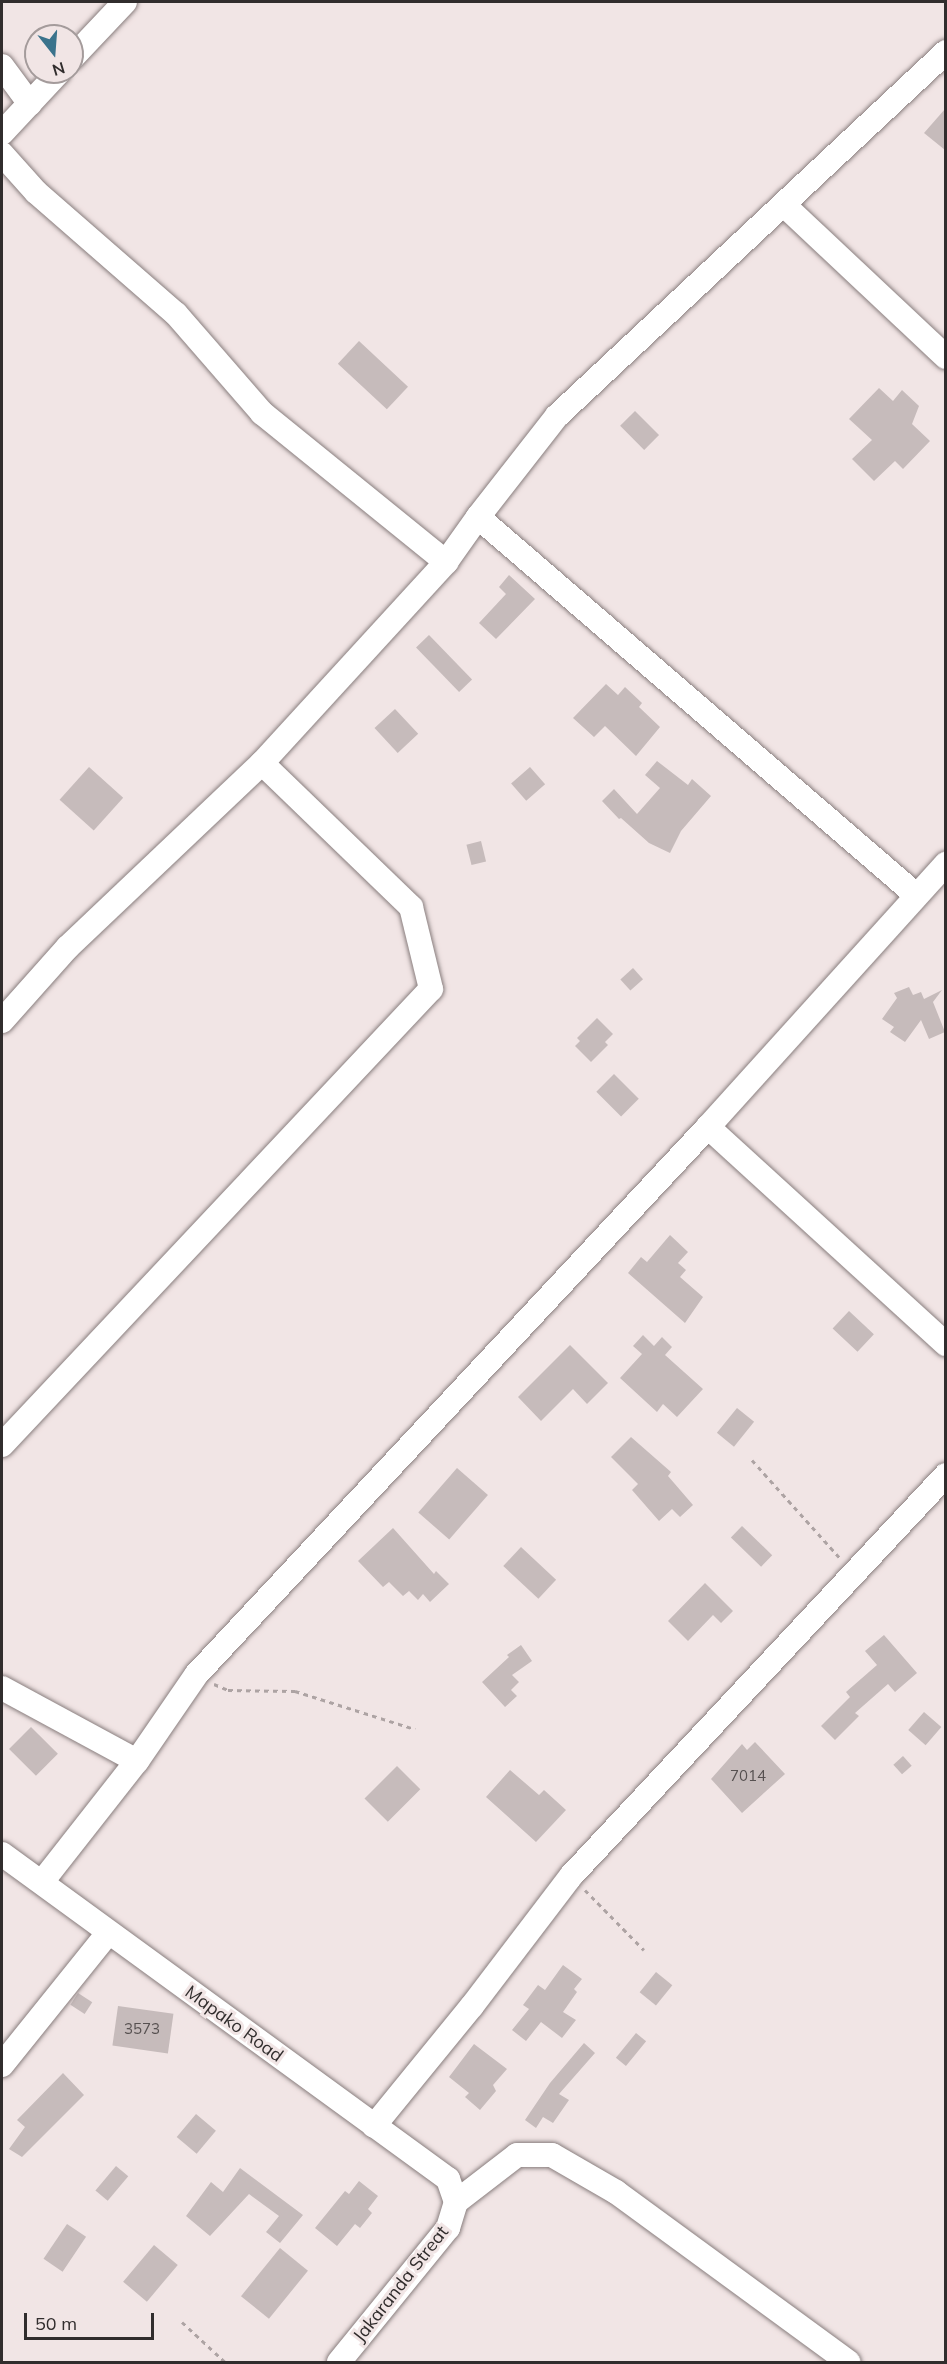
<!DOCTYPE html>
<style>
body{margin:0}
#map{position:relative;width:947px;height:2364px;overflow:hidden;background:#f1e5e5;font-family:Mulish,sans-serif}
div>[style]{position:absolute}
.building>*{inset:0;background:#c6bbbb;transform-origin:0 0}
.path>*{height:3px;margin-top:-1.5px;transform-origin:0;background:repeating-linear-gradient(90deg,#ada3a3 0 4.5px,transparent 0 9px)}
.roads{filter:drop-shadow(0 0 2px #897e7e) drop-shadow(0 0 2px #897e7e)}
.minor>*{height:24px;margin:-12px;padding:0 12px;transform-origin:12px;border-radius:12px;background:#fff}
span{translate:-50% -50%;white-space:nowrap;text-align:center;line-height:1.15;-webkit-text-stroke:6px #f1e5e5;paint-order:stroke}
.number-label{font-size:15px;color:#565050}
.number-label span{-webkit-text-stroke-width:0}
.street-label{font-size:18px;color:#312d2d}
.frame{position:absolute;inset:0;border:3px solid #312d2d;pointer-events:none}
.north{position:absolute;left:24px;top:24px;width:60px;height:60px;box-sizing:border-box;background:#f1e5e5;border:2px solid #a49b9b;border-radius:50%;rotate:163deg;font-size:16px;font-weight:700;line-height:24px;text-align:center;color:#312d2d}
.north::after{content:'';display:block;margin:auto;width:21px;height:27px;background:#3a738c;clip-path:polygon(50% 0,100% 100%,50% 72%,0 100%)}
.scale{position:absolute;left:24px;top:2313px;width:130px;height:27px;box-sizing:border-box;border:3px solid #312d2d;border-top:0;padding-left:8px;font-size:18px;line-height:21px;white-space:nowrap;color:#312d2d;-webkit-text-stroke:4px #f1e5e5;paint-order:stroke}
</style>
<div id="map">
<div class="building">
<div style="clip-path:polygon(945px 109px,945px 150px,924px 133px)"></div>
<div style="left:359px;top:341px;width:67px;height:31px;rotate:43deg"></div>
<div style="clip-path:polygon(879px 388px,893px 401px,902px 390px,919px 406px,912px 424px,930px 441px,903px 469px,895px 461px,874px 481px,852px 459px,872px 440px,849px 419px)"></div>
<div style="left:635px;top:411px;width:34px;height:21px;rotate:45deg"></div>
<div style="clip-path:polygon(509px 575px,535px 599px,496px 639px,479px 623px,506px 594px,499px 587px)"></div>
<div style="left:429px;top:635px;width:62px;height:18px;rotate:46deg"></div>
<div style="clip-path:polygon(606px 684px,618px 695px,625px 687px,642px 703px,639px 707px,660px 727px,636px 756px,605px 726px,594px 737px,573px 718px)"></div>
<div style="left:395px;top:709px;width:34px;height:28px;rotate:47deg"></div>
<div style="clip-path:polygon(657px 761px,688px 785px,692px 779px,711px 796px,681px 831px,670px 853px,649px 843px,621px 818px,619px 819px,602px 801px,614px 789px,637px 814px,660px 788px,645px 775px)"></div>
<div style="left:89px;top:767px;width:46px;height:44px;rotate:42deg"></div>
<div style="left:530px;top:767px;width:23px;height:25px;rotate:49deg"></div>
<div style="left:481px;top:841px;width:21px;height:15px;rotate:76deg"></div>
<div style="left:633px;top:968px;width:15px;height:17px;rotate:48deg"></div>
<div style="clip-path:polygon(909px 987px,913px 995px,921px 992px,924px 999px,942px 990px,933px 1002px,945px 1032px,929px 1039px,921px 1020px,905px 1042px,890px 1032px,894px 1027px,882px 1019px,897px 998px,894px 993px)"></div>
<div style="clip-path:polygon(597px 1018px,613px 1034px,605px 1042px,608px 1045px,591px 1062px,575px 1046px,580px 1041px,577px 1038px)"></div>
<div style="left:614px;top:1074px;width:35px;height:25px;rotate:45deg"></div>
<div style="clip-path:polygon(670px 1235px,688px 1252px,678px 1263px,686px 1270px,680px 1277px,703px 1297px,685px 1323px,628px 1273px,641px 1257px,647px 1262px)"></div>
<div style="left:849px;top:1311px;width:34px;height:24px;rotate:43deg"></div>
<div style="clip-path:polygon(643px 1335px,654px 1346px,662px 1337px,672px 1347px,665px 1355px,703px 1389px,677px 1417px,663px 1404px,657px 1412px,620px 1378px,642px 1354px,633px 1346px)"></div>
<div style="clip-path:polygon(570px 1345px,608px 1383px,587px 1404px,573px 1389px,541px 1421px,518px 1397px)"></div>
<div style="left:737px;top:1408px;width:22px;height:32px;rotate:39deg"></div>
<div style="clip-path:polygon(631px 1437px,671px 1472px,668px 1476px,693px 1505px,680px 1517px,672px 1509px,659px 1521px,632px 1490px,638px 1484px,611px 1457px)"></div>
<div style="left:457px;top:1468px;width:41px;height:59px;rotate:41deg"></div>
<div style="left:742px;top:1526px;width:42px;height:16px;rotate:44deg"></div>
<div style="clip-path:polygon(393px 1528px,434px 1574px,436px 1571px,449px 1584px,430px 1602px,423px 1594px,418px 1600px,409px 1591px,403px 1596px,389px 1582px,383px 1587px,358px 1561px)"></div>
<div style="left:521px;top:1547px;width:48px;height:26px;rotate:43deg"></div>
<div style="clip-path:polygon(705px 1583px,733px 1611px,721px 1623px,713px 1615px,688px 1641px,668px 1621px)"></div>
<div style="clip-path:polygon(884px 1635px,917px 1673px,895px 1692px,888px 1684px,855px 1713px,859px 1716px,835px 1740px,821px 1726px,850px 1697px,846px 1692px,877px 1665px,865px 1651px)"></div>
<div style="clip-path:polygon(521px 1645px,532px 1661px,512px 1675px,519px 1682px,511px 1690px,517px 1696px,505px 1707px,482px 1682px,509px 1657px,507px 1655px)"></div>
<div style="left:924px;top:1712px;width:23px;height:24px;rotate:41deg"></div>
<div style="left:31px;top:1727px;width:38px;height:31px;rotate:45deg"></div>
<div style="clip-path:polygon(755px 1742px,785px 1774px,742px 1813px,711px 1779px,742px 1744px,747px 1750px)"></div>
<div style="left:903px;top:1756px;width:13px;height:13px;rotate:48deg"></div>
<div style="left:397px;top:1766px;width:33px;height:46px;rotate:45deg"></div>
<div style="clip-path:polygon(510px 1770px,539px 1795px,544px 1790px,566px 1810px,536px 1842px,486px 1797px)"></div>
<div style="clip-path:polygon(563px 1965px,582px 1979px,574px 1989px,577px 1992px,563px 2012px,576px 2020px,562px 2038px,541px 2022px,526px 2041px,512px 2030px,529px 2009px,523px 2005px,538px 1985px,545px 1990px)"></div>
<div style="left:656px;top:1972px;width:21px;height:26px;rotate:39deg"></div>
<div style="left:78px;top:1993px;width:17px;height:14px;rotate:33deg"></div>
<div style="left:118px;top:2006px;width:56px;height:40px;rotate:8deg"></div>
<div style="left:636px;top:2033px;width:13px;height:32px;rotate:39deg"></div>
<div style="clip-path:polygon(584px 2043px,595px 2053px,559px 2094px,569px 2100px,553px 2123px,543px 2117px,536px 2128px,525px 2120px,550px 2083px)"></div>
<div style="clip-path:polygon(474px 2044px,507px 2069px,493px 2085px,496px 2091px,480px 2110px,465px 2097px,469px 2093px,449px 2077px)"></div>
<div style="clip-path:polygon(63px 2073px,84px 2095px,22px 2157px,9px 2149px,25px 2127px,17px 2120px)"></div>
<div style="left:196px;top:2114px;width:26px;height:30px;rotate:40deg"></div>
<div style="left:116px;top:2166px;width:16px;height:32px;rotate:40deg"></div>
<div style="clip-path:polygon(240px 2168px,303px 2215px,280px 2243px,266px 2232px,279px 2216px,249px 2194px,210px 2236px,186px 2216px,211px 2182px,223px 2192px)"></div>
<div style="clip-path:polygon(359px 2181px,378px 2196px,368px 2209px,372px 2213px,360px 2228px,355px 2224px,337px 2246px,315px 2228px,345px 2191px,349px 2194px)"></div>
<div style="left:67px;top:2224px;width:23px;height:42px;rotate:34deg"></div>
<div style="left:154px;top:2245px;width:31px;height:48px;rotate:40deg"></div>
<div style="left:280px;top:2248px;width:36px;height:62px;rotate:39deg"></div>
</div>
<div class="path">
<div style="left:752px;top:1460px;width:132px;rotate:48.1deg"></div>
<div style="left:214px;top:1684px;width:15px;rotate:23deg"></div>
<div style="left:228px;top:1690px;width:67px;rotate:0.9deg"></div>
<div style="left:295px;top:1691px;width:126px;rotate:17.6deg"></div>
<div style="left:585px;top:1890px;width:84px;rotate:45.5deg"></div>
<div style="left:182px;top:2322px;width:59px;rotate:42.9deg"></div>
</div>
<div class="roads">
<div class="minor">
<div style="left:72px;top:58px;width:77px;rotate:-46.6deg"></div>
<div style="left:2px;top:66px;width:47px;rotate:53.6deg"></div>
<div style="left:2px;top:133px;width:83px;rotate:-46.9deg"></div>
<div style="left:2px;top:154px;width:51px;rotate:48.2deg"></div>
<div style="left:36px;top:192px;width:186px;rotate:41.1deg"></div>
<div style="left:176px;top:314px;width:131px;rotate:49deg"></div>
<div style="left:262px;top:413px;width:237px;rotate:39deg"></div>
<div style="left:784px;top:205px;width:222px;rotate:43.2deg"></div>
<div style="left:478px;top:517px;width:579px;rotate:40.79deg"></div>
<div style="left:2px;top:1021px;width:99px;rotate:-48.3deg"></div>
<div style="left:68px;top:947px;width:267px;rotate:-43.5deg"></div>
<div style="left:262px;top:763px;width:273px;rotate:-47.5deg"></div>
<div style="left:446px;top:562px;width:55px;rotate:-54.6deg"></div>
<div style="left:478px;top:517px;width:128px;rotate:-52deg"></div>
<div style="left:557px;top:416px;width:533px;rotate:-43.1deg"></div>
<div style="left:708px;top:1127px;width:322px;rotate:42.4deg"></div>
<div style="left:2px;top:1445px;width:626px;rotate:-46.75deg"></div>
<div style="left:431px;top:989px;width:84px;rotate:-103.7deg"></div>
<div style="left:411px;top:907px;width:207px;rotate:-136deg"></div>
<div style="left:2px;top:1688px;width:153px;rotate:28.4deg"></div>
<div style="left:2px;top:1854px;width:552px;rotate:36.08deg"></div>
<div style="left:448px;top:2179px;width:24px;rotate:71deg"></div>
<div style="left:42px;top:1882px;width:154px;rotate:-51.9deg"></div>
<div style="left:137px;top:1761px;width:104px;rotate:-55.5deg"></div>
<div style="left:196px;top:1675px;width:750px;rotate:-46.95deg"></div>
<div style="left:708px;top:1127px;width:355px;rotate:-47.9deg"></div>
<div style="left:2px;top:2065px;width:169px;rotate:-51.2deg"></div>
<div style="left:374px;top:2126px;width:155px;rotate:-50.8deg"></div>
<div style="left:472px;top:2006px;width:163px;rotate:-52.7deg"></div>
<div style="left:571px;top:1876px;width:549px;rotate:-46.92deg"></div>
<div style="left:456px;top:2202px;width:77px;rotate:-37.6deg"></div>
<div style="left:517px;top:2155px;width:35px"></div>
<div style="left:552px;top:2155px;width:74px;rotate:30deg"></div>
<div style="left:616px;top:2192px;width:288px;rotate:36.2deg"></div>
<div style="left:339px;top:2362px;width:173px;rotate:-50.9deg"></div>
<div style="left:448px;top:2228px;width:27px;rotate:-73deg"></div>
</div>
</div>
<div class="number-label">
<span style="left:748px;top:1776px">7014</span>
<span style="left:142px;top:2029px">3573</span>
</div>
<div class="street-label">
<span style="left:234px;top:2024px;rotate:36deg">Mapako Road</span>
<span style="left:401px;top:2284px;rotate:-52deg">Jakaranda Streat</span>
</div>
<div class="frame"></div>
<div class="north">N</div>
<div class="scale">50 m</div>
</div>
